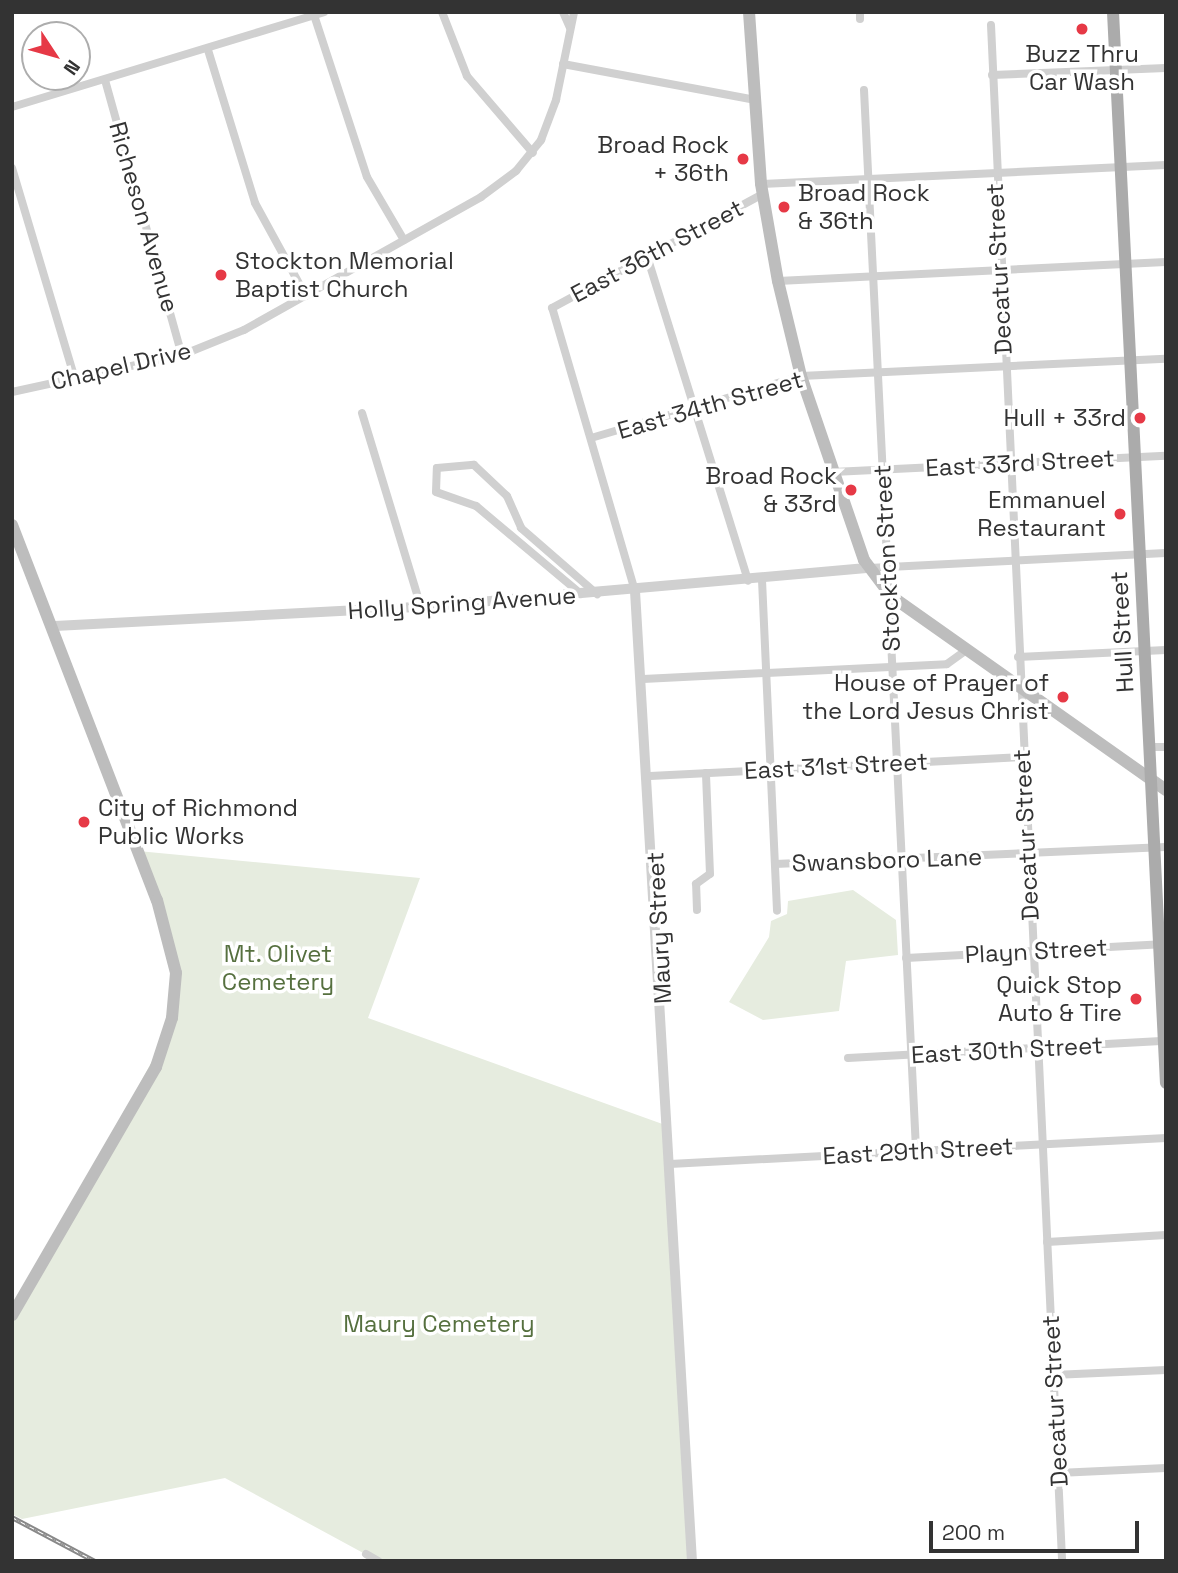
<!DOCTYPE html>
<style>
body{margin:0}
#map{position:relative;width:1178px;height:1573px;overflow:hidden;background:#fff;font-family:"Space Grotesk",sans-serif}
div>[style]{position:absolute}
.green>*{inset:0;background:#e6ecdf}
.minor>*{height:8px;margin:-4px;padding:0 4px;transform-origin:4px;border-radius:4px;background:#d0d0d0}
.tertiary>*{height:10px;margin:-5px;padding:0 5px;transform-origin:5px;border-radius:5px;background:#d0d0d0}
.secondary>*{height:12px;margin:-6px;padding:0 6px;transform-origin:6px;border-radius:6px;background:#bdbdbd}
.primary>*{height:12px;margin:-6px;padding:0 6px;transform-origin:6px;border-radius:6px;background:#ababab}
.rail>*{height:4.5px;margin-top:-2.25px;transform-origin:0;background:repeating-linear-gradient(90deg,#fff 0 5px,#888 0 10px);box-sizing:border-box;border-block:2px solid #888}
.dots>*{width:19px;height:19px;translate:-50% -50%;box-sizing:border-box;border:4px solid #fff;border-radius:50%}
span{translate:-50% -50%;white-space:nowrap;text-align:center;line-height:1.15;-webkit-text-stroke:7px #fff;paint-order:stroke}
.poi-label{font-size:24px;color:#333}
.right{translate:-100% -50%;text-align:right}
.left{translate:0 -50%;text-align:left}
.street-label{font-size:24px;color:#333}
.park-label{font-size:24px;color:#56703f}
.frame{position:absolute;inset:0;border:14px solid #333;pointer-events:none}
.north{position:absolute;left:21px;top:21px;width:70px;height:70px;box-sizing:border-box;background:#fff;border:2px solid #adadad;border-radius:50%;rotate:126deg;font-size:19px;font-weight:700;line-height:28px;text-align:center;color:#333}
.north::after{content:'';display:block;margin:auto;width:24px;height:32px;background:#e63946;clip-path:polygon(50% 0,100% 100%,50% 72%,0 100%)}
.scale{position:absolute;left:929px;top:1521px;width:210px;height:32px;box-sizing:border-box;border:4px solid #333;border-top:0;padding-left:9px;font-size:21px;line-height:24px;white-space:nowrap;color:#333;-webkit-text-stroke:5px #fff;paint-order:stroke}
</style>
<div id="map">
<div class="green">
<div style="clip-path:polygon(138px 851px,420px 878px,368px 1018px,668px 1126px,691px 1561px,378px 1561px,225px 1478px,22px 1519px,12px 1514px,12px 1321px,165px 1037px,175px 970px)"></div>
<div style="clip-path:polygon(853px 890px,896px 920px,898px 955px,846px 961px,839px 1011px,763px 1020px,729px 1002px,769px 937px,771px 921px,787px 914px,788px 901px)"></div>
</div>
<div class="minor">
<div style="left:442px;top:12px;width:69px;rotate:68.7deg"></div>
<div style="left:467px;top:76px;width:101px;rotate:49.4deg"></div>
<div style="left:563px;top:12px;width:17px;rotate:66deg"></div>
<div style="left:860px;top:12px;width:7px;rotate:90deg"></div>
<div style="left:314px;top:15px;width:170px;rotate:71.9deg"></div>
<div style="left:367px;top:177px;width:73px;rotate:59.6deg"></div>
<div style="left:991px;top:25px;width:1538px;rotate:87.35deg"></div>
<div style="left:208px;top:50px;width:160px;rotate:72.9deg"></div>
<div style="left:255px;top:203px;width:106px;rotate:61.3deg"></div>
<div style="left:563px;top:64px;width:196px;rotate:10.6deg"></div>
<div style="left:992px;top:75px;width:174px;rotate:-2.3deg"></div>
<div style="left:105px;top:80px;width:286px;rotate:74.4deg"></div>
<div style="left:864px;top:90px;width:1062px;rotate:87.19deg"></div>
<div style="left:12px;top:107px;width:326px;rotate:-16.9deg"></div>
<div style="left:12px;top:168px;width:217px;rotate:73.4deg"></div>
<div style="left:761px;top:184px;width:405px;rotate:-2.7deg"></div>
<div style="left:647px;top:256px;width:340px;rotate:72.7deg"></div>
<div style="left:778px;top:281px;width:388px;rotate:-2.8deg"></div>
<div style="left:12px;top:392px;width:174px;rotate:-12.3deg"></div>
<div style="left:182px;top:355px;width:67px;rotate:-22deg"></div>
<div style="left:244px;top:330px;width:272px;rotate:-29.3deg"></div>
<div style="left:481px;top:197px;width:44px;rotate:-36.6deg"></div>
<div style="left:516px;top:171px;width:40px;rotate:-51deg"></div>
<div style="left:541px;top:140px;width:43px;rotate:-69.4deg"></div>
<div style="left:556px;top:100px;width:90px;rotate:-78.4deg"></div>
<div style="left:362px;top:413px;width:203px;rotate:73.1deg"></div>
<div style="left:591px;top:438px;width:219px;rotate:-16.4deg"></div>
<div style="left:801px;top:376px;width:365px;rotate:-2.7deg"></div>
<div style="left:833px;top:472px;width:333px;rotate:-2.8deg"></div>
<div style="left:869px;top:568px;width:297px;rotate:-2.9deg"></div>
<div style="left:762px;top:580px;width:331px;rotate:87.4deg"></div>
<div style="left:635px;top:591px;width:295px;rotate:-106.3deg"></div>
<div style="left:552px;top:308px;width:240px;rotate:-28.4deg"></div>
<div style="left:581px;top:594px;width:137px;rotate:-140deg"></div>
<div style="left:476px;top:506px;width:42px;rotate:-160.7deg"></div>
<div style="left:436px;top:492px;width:24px;rotate:-88deg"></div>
<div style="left:437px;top:468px;width:37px;rotate:-5deg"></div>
<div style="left:474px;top:465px;width:45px;rotate:43.2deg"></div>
<div style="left:507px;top:496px;width:35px;rotate:66deg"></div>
<div style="left:521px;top:528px;width:101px;rotate:41deg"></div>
<div style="left:1018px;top:657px;width:148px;rotate:-2.7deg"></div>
<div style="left:643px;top:679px;width:304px;rotate:-2.8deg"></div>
<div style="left:947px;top:664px;width:24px;rotate:-36deg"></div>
<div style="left:1149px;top:747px;width:17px"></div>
<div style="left:650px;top:776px;width:371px;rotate:-2.9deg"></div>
<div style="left:775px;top:864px;width:391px;rotate:-2.5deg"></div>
<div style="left:697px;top:910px;width:26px;rotate:-92deg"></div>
<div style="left:696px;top:884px;width:17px;rotate:-36deg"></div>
<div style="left:710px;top:874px;width:101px;rotate:-92.3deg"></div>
<div style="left:906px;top:958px;width:260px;rotate:-3.1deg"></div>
<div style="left:848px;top:1058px;width:318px;rotate:-3.1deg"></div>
<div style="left:670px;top:1164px;width:497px;rotate:-3deg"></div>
<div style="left:1047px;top:1242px;width:119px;rotate:-3.4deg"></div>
<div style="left:1053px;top:1375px;width:113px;rotate:-2.5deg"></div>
<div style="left:1058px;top:1473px;width:108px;rotate:-2.7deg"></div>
<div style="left:366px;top:1554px;width:14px;rotate:30deg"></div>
</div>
<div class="tertiary">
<div style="left:635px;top:591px;width:972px;rotate:86.64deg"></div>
<div style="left:55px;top:626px;width:366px;rotate:-3deg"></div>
<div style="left:421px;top:607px;width:450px;rotate:-5deg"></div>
</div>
<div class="secondary">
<div style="left:749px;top:12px;width:172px;rotate:86deg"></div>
<div style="left:761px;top:184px;width:98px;rotate:80.1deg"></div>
<div style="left:778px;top:281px;width:98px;rotate:76.4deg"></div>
<div style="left:801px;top:376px;width:194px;rotate:71.1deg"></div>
<div style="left:864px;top:560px;width:45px;rotate:53.1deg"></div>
<div style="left:891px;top:596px;width:337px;rotate:35.2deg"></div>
<div style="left:12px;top:525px;width:402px;rotate:68.9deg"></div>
<div style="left:157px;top:900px;width:75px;rotate:75.4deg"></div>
<div style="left:176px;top:973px;width:45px;rotate:95.1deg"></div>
<div style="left:172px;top:1018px;width:52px;rotate:108.1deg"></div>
<div style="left:156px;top:1067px;width:287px;rotate:120.1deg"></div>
</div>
<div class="primary">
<div style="left:1113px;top:12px;width:1072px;rotate:87.17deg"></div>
</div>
<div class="rail">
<div style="left:12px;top:1517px;width:94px;rotate:27.9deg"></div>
</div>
<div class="dots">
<div style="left:1082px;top:29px;background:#e63946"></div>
<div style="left:743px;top:159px;background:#e63946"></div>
<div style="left:784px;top:207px;background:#e63946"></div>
<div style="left:221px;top:275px;background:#e63946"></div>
<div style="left:1140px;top:418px;background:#e63946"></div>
<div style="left:851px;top:490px;background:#e63946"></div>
<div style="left:1120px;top:514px;background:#e63946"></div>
<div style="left:1063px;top:697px;background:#e63946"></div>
<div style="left:84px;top:822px;background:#e63946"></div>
<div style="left:1136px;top:999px;background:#e63946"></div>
</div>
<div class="poi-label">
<span style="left:1082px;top:68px">Buzz Thru<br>Car Wash</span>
<span class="right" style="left:729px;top:159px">Broad Rock<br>+ 36th</span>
<span class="left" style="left:798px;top:207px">Broad Rock<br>&amp; 36th</span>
<span class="left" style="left:235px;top:275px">Stockton Memorial<br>Baptist Church</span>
<span class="right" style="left:1126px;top:418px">Hull + 33rd</span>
<span class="right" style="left:837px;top:490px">Broad Rock<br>&amp; 33rd</span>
<span class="right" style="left:1106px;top:514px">Emmanuel<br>Restaurant</span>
<span class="right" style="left:1049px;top:697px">House of Prayer of<br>the Lord Jesus Christ</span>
<span class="left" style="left:98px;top:822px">City of Richmond<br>Public Works</span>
<span class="right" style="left:1122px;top:999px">Quick Stop<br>Auto &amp; Tire</span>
</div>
<div class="street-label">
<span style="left:144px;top:217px;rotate:74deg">Richeson Avenue</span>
<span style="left:657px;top:251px;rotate:-28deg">East 36th Street</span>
<span style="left:999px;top:269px;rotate:-93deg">Decatur Street</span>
<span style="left:121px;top:366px;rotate:-13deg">Chapel Drive</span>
<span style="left:710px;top:405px;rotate:-16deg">East 34th Street</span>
<span style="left:1020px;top:463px;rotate:-3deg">East 33rd Street</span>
<span style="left:887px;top:558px;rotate:-93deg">Stockton Street</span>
<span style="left:462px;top:603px;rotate:-4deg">Holly Spring Avenue</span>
<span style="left:1122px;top:632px;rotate:-93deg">Hull Street</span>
<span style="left:836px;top:766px;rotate:-3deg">East 31st Street</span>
<span style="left:1026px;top:835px;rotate:-93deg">Decatur Street</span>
<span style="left:887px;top:860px;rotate:-2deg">Swansboro Lane</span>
<span style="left:659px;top:928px;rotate:-93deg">Maury Street</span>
<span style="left:1036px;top:951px;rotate:-3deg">Playn Street</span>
<span style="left:1007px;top:1050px;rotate:-3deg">East 30th Street</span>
<span style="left:918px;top:1151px;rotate:-3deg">East 29th Street</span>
<span style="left:1055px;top:1401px;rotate:-93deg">Decatur Street</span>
</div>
<div class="park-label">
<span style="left:278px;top:968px">Mt. Olivet<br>Cemetery</span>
<span style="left:439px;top:1324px">Maury Cemetery</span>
</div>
<div class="frame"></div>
<div class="north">N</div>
<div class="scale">200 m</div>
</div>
